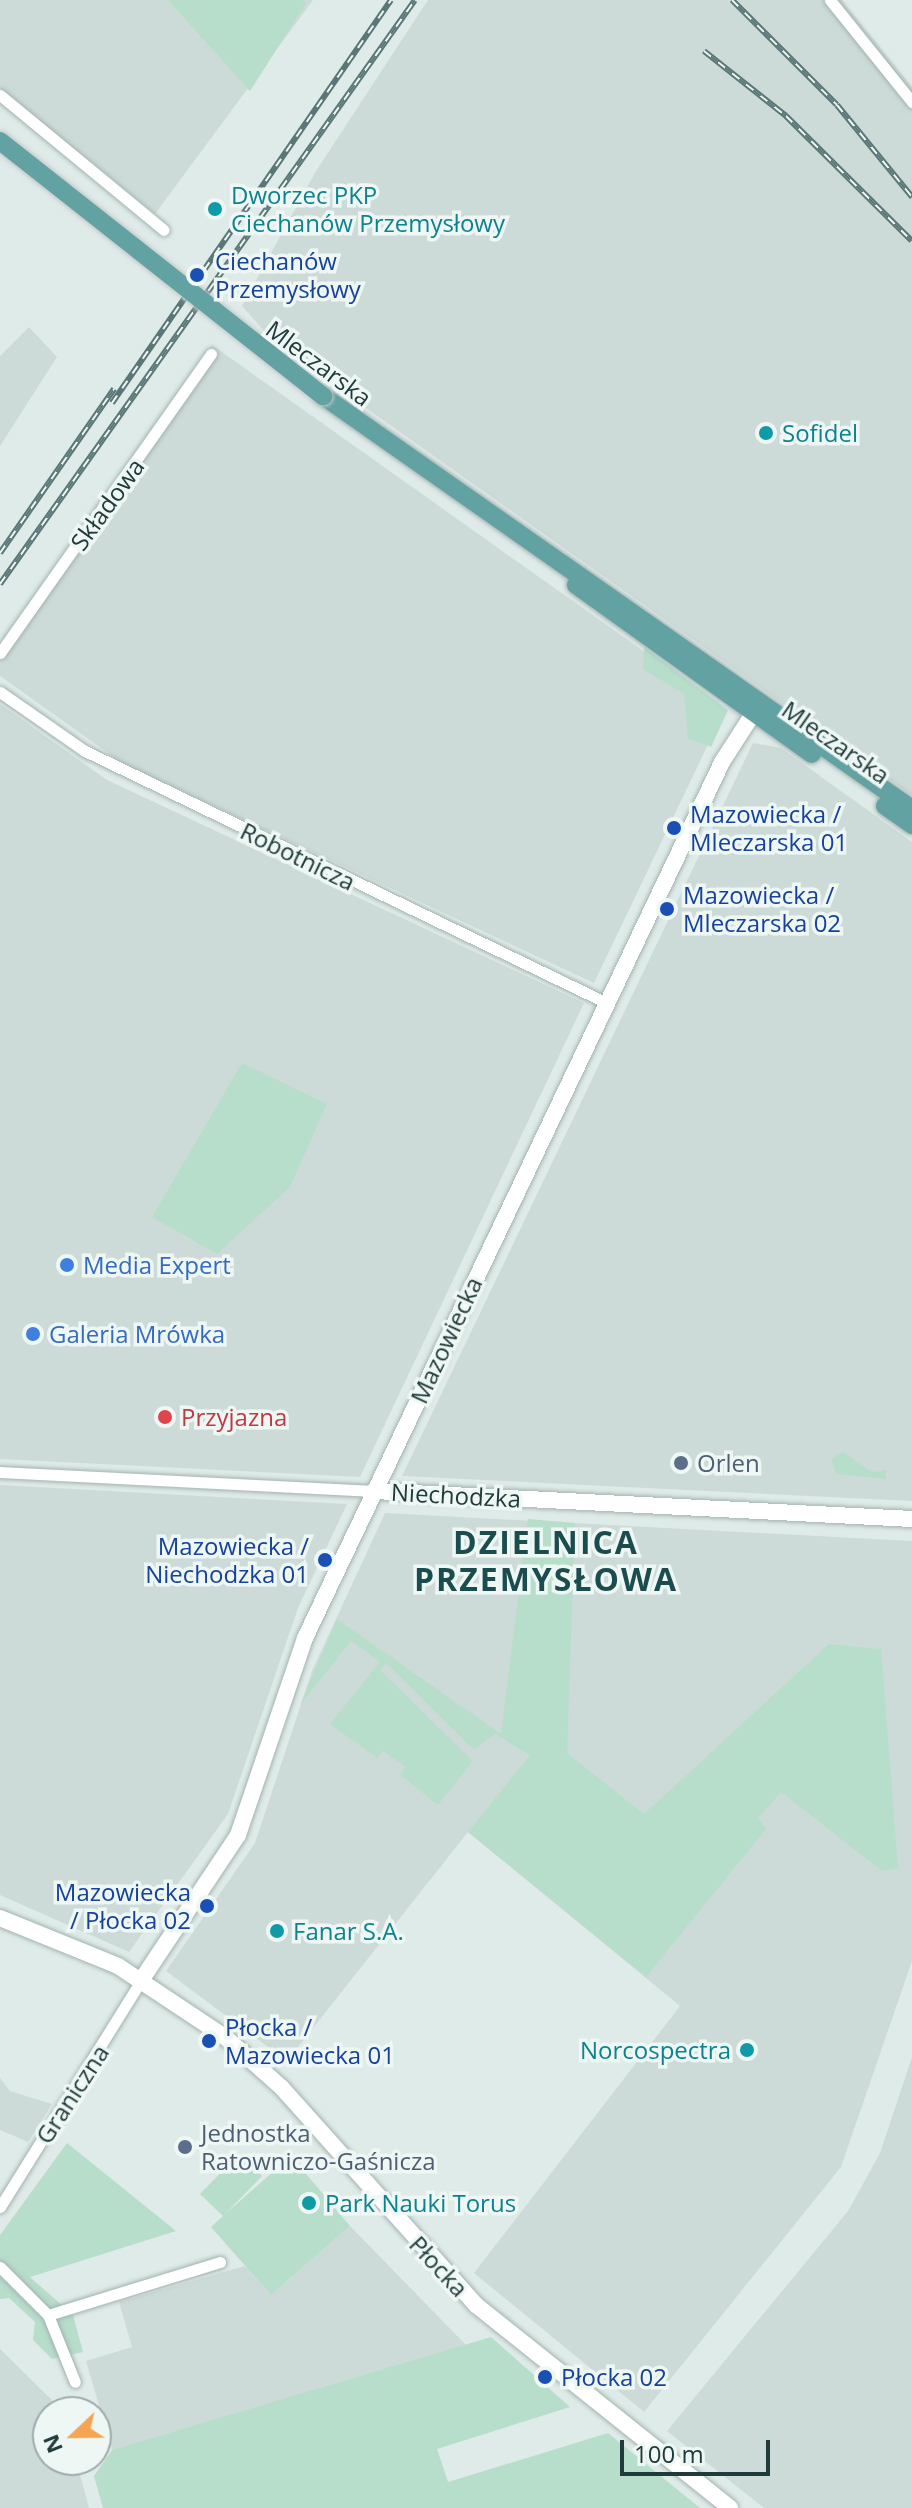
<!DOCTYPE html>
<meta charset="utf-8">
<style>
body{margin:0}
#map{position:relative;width:912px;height:2508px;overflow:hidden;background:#dfebe8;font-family:"Open Sans",sans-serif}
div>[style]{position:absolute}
.built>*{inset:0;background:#cddbd8}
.green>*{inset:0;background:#b7ddcb}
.roads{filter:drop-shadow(0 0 2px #a2b3b1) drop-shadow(0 0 2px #a2b3b1)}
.street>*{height:11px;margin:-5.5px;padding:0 5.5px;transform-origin:5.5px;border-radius:5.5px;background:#fff}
.secondary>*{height:16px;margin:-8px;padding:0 8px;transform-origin:8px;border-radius:8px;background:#fff}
.primary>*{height:18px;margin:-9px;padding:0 9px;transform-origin:9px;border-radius:9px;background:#62a2a2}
.rail>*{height:6px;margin-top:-3px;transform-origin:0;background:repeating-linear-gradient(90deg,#eff7f5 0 9px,#5a7777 0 18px);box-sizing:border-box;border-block:2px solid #5a7777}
.bridges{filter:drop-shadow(0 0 2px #c1c8c8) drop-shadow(0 0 2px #c1c8c8)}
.primary-bridge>*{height:18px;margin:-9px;padding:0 9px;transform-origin:9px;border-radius:9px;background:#62a2a2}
.dots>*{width:22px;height:22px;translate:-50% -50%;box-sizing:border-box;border:4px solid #eff7f5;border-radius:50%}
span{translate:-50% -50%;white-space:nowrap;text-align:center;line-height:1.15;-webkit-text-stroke:7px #eff7f5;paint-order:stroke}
.culture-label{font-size:24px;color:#0d838f}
.left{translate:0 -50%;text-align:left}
.right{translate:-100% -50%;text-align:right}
.transit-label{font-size:24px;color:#164399}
.street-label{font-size:24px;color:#203b3b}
.shop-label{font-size:24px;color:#366cbe}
.health-label{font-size:24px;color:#be3a42}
.service-label{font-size:24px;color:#4e5e75}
.district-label{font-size:32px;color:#1b4d4e;font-weight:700;letter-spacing:2px}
.north{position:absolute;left:32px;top:2396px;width:80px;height:80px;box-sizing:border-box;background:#eff7f5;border:2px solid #9cacab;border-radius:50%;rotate:248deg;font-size:22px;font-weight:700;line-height:32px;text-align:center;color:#203b3b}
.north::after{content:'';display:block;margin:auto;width:28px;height:36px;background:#f6a352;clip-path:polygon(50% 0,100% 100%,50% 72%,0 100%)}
.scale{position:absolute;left:620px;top:2440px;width:150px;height:36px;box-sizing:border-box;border:4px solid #203b3b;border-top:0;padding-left:10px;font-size:24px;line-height:28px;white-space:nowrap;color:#203b3b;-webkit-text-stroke:6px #eff7f5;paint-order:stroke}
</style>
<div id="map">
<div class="built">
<div style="clip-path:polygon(0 0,313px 0,155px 214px,0 88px)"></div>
<div style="clip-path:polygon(428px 0,842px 0,912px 87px,912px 795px,276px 344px,242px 306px,316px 171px)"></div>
<div style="clip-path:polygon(29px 327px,57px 357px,0 446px,0 356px)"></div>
<div style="clip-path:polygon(212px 345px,725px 709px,594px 983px,122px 763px,0 676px,0 646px)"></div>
<div style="clip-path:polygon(0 704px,107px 780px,584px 1003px,360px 1477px,0 1459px)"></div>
<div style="clip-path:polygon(753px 743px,781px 748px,912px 842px,912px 1501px,402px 1476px)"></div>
<div style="clip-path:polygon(0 1485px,347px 1504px,298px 1608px,228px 1814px,129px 1952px,0 1895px)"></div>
<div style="clip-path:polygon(385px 1513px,912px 1541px,912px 1961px,841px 2167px,644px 2412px,474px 2273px,680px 2006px,468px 1832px,287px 2061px,166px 1971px,255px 1843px,312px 1671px)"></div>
<div style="clip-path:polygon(912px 2057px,912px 2508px,764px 2508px,667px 2431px,848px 2211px,880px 2153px)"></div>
<div style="clip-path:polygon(0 2078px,10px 2091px,52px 2104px,28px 2142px,0 2130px)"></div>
<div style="clip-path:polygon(350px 2226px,467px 2346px,112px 2450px,86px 2361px,132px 2347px,119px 2302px,245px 2266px,271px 2295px)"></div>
<div style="clip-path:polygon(0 2349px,63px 2411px,48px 2412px,48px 2460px,76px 2460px,89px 2508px,0 2508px)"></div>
</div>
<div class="green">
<div style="clip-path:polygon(168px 0,303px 0,306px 3px,250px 91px)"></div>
<div style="clip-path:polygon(644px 647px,728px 710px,711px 747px,688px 738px,684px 694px,643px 669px)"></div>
<div style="clip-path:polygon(242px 1063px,327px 1104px,290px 1187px,217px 1254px,152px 1217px)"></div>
<div style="clip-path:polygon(843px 1452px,872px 1472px,886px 1470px,886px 1479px,836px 1474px,831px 1459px)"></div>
<div style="clip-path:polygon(528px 1519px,575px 1523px,567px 1753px,644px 1814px,829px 1644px,881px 1649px,898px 1868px,882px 1871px,781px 1792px,758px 1818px,766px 1829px,646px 1977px,468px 1832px,530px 1755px,495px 1734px,474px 1750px,386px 1663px,380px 1670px,473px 1761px,438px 1805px,400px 1775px,405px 1767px,383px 1751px,377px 1758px,330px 1724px,380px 1662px,351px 1641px,300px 1705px,337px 1619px,501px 1734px)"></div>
<div style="clip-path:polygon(67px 2143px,176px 2231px,30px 2277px,73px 2315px,83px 2352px,52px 2359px,33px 2340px,35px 2322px,9px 2298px,0 2299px,0 2235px)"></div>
<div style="clip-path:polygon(240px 2153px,262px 2176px,225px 2214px,291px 2156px,350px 2226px,271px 2295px,211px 2227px,223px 2216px,200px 2194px)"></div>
<div style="clip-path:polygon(491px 2337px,570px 2407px,437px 2449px,448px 2482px,608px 2433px,700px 2508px,103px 2508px,94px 2476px,112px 2450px)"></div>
</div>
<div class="roads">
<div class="street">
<div style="left:830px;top:0;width:131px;rotate:51.2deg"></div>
<div style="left:0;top:95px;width:212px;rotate:39.5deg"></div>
<div style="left:0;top:653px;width:366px;rotate:-54.8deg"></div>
<div style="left:0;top:692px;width:103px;rotate:34.8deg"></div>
<div style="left:85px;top:751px;width:580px;rotate:25.77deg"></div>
<div style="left:0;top:1472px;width:374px;rotate:2.9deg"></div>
<div style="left:0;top:2207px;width:269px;rotate:-58.1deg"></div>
<div style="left:0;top:2267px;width:68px;rotate:45deg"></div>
<div style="left:48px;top:2315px;width:72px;rotate:68.1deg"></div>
<div style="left:48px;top:2315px;width:180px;rotate:-17.1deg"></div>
</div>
<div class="secondary">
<div style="left:374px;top:1491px;width:539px;rotate:2.98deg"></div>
<div style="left:0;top:1918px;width:127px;rotate:22.1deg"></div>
<div style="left:118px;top:1966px;width:128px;rotate:33.6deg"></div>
<div style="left:225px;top:2037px;width:76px;rotate:41.8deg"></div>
<div style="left:282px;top:2088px;width:291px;rotate:48.2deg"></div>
<div style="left:476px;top:2305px;width:325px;rotate:38.6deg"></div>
<div style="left:142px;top:1979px;width:173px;rotate:-56.3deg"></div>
<div style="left:238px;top:1835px;width:208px;rotate:-71.2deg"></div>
<div style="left:305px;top:1638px;width:970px;rotate:-64.54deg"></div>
<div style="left:722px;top:762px;width:70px;rotate:-57.2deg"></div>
</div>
<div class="primary">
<div style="left:323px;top:396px;width:719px;rotate:35.04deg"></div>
<div style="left:576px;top:585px;width:290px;rotate:35.6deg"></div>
<div style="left:885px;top:806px;width:33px;rotate:35deg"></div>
</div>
</div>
<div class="rail">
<div style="left:732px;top:0;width:148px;rotate:45deg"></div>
<div style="left:837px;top:105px;width:119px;rotate:50.8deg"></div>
<div style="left:704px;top:51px;width:105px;rotate:38.4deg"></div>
<div style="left:786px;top:116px;width:177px;rotate:44.8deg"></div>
<div style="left:112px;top:403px;width:490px;rotate:-55.3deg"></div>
<div style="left:0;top:553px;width:200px;rotate:-55.2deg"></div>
<div style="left:0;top:584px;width:716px;rotate:-54.6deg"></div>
</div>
<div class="bridges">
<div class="primary-bridge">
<div style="left:0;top:141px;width:412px;rotate:38.3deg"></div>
</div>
</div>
<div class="dots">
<div style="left:215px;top:209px;background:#0f9aa8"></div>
<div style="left:197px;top:275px;background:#1a4fb4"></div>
<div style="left:766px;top:433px;background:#0f9aa8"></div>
<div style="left:674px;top:828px;background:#1a4fb4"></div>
<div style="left:667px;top:909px;background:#1a4fb4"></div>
<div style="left:67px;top:1265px;background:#3f7fe0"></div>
<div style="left:33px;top:1334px;background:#3f7fe0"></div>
<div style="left:165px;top:1417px;background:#e0444e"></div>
<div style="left:681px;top:1463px;background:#5c6f8a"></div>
<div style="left:325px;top:1560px;background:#1a4fb4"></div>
<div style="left:207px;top:1906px;background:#1a4fb4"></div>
<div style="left:277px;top:1931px;background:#0f9aa8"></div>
<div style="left:209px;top:2041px;background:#1a4fb4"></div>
<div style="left:747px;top:2050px;background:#0f9aa8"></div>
<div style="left:185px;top:2147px;background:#5c6f8a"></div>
<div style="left:309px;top:2203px;background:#0f9aa8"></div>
<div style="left:545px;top:2377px;background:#1a4fb4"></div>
</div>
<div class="culture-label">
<span class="left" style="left:231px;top:209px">Dworzec PKP<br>Ciechanów Przemysłowy</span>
<span class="left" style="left:782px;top:433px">Sofidel</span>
<span class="left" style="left:293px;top:1931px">Fanar S.A.</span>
<span class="right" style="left:731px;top:2050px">Norcospectra</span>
<span class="left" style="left:325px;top:2203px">Park Nauki Torus</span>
</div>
<div class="transit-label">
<span class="left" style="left:215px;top:275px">Ciechanów<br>Przemysłowy</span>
<span class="left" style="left:690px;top:828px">Mazowiecka /<br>Mleczarska 01</span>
<span class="left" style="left:683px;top:909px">Mazowiecka /<br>Mleczarska 02</span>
<span class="right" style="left:309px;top:1560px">Mazowiecka /<br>Niechodzka 01</span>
<span class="right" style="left:191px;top:1906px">Mazowiecka<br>/ Płocka 02</span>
<span class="left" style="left:225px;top:2041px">Płocka /<br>Mazowiecka 01</span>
<span class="left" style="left:561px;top:2377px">Płocka 02</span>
</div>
<div class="street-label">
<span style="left:319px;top:363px;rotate:37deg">Mleczarska</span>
<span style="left:107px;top:504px;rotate:-54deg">Składowa</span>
<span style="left:836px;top:742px;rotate:35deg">Mleczarska</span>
<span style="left:298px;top:856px;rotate:26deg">Robotnicza</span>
<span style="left:446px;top:1340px;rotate:-65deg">Mazowiecka</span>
<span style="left:456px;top:1495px;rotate:3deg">Niechodzka</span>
<span style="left:72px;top:2094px;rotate:-57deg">Graniczna</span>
<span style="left:439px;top:2266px;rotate:47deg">Płocka</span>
</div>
<div class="shop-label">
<span class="left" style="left:83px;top:1265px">Media Expert</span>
<span class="left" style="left:49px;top:1334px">Galeria Mrówka</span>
</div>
<div class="health-label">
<span class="left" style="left:181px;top:1417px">Przyjazna</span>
</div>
<div class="service-label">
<span class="left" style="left:697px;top:1463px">Orlen</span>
<span class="left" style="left:201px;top:2147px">Jednostka<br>Ratowniczo-Gaśnicza</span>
</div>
<div class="district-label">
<span style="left:546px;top:1561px">DZIELNICA<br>PRZEMYSŁOWA</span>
</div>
<div class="north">N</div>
<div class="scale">100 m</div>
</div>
